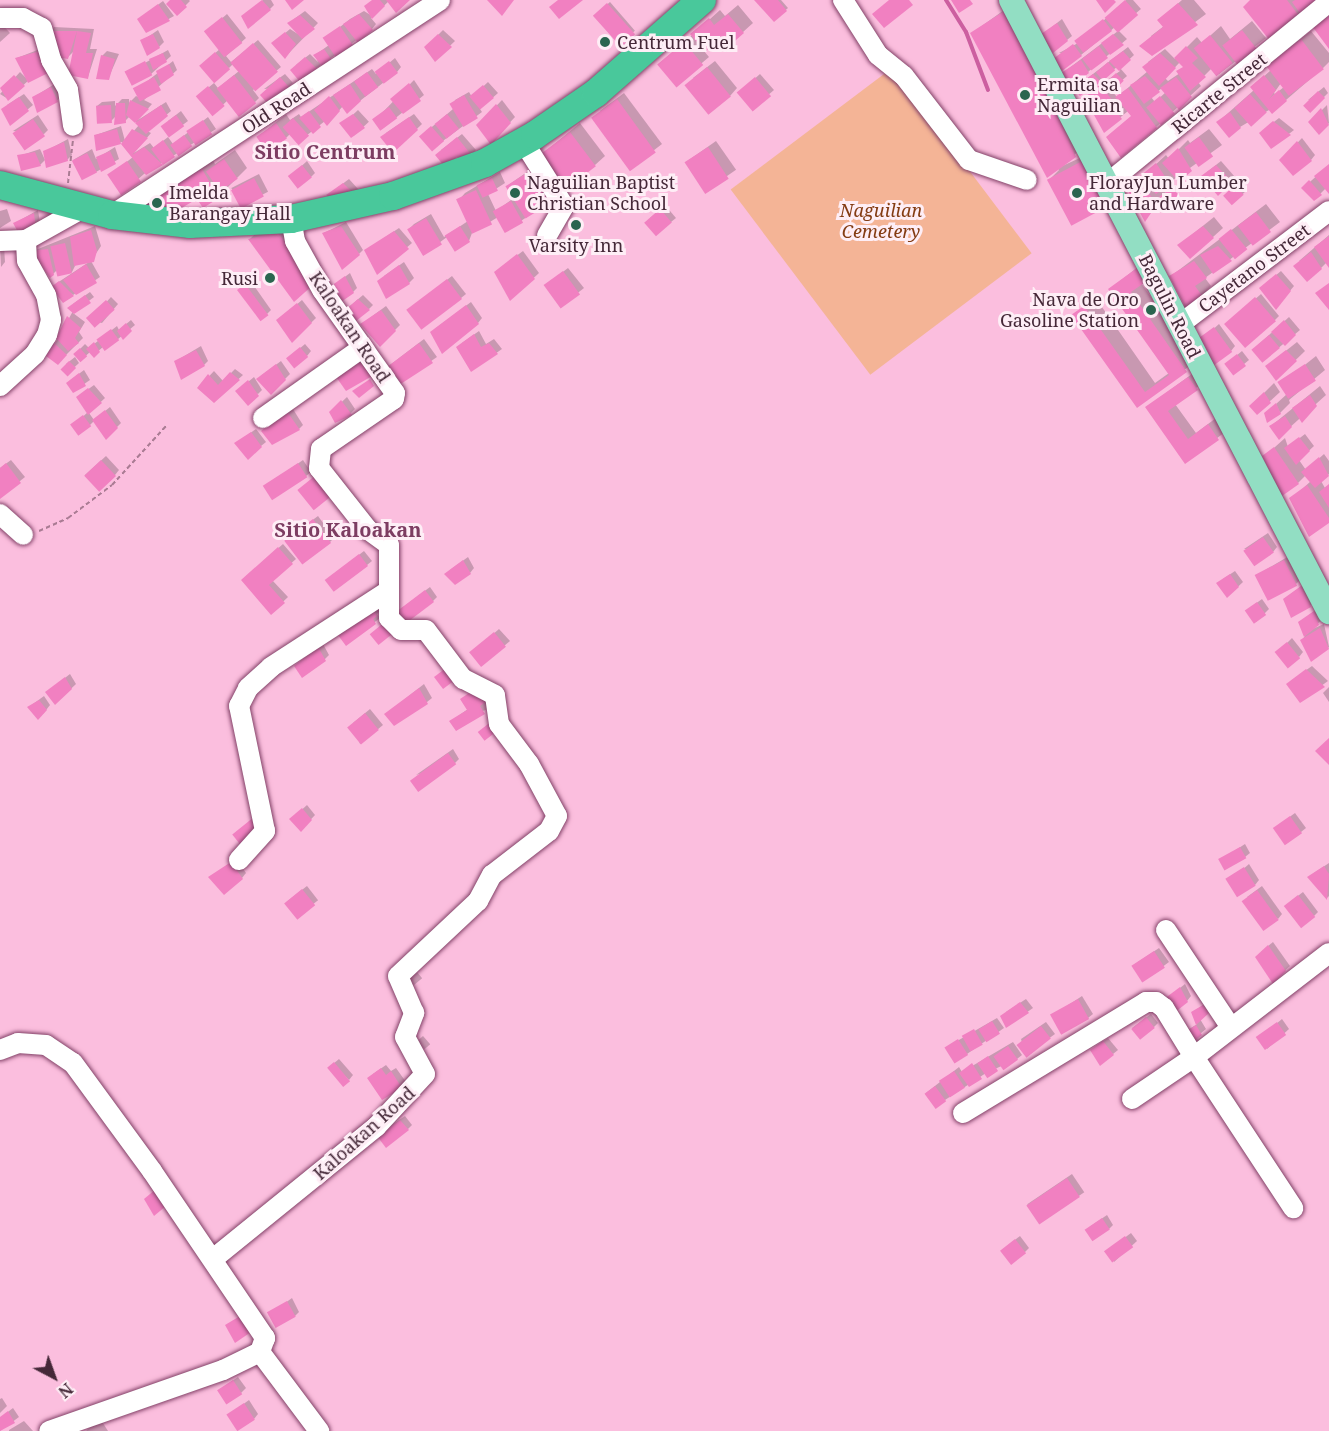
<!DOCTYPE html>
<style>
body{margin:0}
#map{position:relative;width:1329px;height:1431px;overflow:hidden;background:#fbbede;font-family:"Noto Serif",serif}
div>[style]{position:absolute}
.green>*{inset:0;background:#f4b496;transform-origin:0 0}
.shadow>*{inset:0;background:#0003;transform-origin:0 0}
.stream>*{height:4px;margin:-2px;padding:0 2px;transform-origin:2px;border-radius:2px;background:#cc5fa0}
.building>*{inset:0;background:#f180c1;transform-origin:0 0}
.path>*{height:2px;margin-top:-1px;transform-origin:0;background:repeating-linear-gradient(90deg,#a97b93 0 4.5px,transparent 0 7.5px)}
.roads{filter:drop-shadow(0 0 2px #824167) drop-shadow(0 0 2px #824167)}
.minor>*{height:20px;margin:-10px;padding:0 10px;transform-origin:10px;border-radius:10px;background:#fff}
.major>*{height:24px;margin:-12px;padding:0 12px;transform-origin:12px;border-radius:12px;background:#92dec3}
.highway>*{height:28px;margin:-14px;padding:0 14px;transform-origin:14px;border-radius:14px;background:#49c89b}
.dots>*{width:16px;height:16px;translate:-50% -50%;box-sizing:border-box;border:3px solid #feeef6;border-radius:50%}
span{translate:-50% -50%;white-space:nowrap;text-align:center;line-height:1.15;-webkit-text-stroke:6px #feeef6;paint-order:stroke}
.poi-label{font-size:18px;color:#452838}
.left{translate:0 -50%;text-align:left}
.right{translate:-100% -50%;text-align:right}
.street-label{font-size:18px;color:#452838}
.park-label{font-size:18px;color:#843c13;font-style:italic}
.neighbourhood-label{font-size:20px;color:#7d3d62;font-weight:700}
.north{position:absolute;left:24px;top:1347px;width:60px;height:60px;-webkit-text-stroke:4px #feeef6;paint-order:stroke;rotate:139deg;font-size:16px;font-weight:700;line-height:24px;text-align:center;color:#452838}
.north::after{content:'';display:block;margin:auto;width:21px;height:27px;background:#452838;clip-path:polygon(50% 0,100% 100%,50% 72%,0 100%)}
</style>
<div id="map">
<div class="green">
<div style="left:892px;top:68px;width:232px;height:202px;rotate:53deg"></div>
</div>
<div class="shadow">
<div style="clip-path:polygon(172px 0,189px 0,190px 1px,177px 14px)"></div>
<div style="clip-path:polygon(263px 0,271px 0,274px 5px,270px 9px,248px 12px)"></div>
<div style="clip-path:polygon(373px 0,408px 0,389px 1px,371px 18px,376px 24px,372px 29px,300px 80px,296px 65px,310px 54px,318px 62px,315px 55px,329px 45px,330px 35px,350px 19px,364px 11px,372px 16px)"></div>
<div style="clip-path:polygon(756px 0,781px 0,788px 8px,774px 20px)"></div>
<div style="clip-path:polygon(1018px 0,1085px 146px,1058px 168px,1095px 151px,1071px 223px,1049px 180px,1059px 170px,972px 33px)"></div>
<div style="clip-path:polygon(1126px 0,1133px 0,1141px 9px,1117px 29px,1127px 39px,1088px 72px,1068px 69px,1118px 31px,1115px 27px,1081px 55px,1059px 53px,1080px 42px)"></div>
<div style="clip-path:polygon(1182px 0,1194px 0,1206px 14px,1152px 54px,1151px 36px,1164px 26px,1159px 20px)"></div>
<div style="clip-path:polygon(1252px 0,1297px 0,1301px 12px,1271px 40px)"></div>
<div style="clip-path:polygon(163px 1px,174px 16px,147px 31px,139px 19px)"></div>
<div style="left:610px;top:2px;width:38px;height:21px;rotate:49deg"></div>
<div style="clip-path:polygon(738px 5px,753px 23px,743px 32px,721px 37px,704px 51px,709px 57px,677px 84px,667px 58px,720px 10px,725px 16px)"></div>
<div style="clip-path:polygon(305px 11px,318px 23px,289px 53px,278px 39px,290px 29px,301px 36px,294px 19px)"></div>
<div style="clip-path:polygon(227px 14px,246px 38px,226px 56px,231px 62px,258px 40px,281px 67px,253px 90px,259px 98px,255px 102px,228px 100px,213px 114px,203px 92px,214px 83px,218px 88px,239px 71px,233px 64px,229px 68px,206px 61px,221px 48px,212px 27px)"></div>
<div style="clip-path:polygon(1062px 19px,1072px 36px,1067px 40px,1043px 34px)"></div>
<div style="clip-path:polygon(evenodd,1252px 21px,1266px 38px,1219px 74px,1213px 67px,1198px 82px,1201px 86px,1156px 127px,1128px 111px,1105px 130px,1096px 116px,1111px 101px,1089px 93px,1120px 71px,1117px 67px,1081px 94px,1080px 84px,1128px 47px,1134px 55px,1120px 68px,1127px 76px,1111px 90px,1117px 97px,1148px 71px,1148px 62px,1165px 49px,1175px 59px,1197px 37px,1202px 43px,1221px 26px,1230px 39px,1252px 21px,1180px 62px,1184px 66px,1180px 73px,1168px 81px,1165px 78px,1180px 62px,1252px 21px,1162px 88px,1166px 92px,1155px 102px,1151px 97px,1162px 88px)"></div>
<div style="clip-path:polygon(0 22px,10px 33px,0 42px)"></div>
<div style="clip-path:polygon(54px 27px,94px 29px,90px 49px,97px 49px,88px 77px,74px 51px,68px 57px,50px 31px)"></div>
<div style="clip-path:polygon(158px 30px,164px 42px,159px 47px,142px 41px)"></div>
<div style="clip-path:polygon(443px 30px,455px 41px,435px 60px,426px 47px)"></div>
<div style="clip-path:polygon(evenodd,1311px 31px,1329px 53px,1329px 62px,1323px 68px,1286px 100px,1240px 127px,1218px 122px,1254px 90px,1252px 87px,1271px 70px,1268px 66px,1278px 56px,1311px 31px,1281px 83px,1284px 87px,1275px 94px,1274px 93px,1281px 83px)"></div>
<div style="clip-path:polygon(45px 47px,29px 80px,8px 99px,0 94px,20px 72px,28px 80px,17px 58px)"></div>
<div style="clip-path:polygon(168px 50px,171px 56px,151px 74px,127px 73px)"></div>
<div style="clip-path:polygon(107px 51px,119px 54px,108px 79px,102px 56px)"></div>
<div style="clip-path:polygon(395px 58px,401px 67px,397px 72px,347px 111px,343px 106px,327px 124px,325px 121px,297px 143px,290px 134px,286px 138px,258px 137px,286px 114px,290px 120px,299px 114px,301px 117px,372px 69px,376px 74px)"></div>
<div style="clip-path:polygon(173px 61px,177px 70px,144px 100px,152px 104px,138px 120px,166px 102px,171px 111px,147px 131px,151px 133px,134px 153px,150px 143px,154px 148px,168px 137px,173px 144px,208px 117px,216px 129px,144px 174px,121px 194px,115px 171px,133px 157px,122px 142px,97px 149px,96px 135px,121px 126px,125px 141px,139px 125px,130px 116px,125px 121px,116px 116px,111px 121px,97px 106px,102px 102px,115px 101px,115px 106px,122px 99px,129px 99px,129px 103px,136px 96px,142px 99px,136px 90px)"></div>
<div style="clip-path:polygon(715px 61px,737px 88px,730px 96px,693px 78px)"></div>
<div style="clip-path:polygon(285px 74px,293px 83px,289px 87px,264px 89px)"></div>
<div style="clip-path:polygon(760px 74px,774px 90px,752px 109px,743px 89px)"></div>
<div style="clip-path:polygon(414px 80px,424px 95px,382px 129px,379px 116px)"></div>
<div style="clip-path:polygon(488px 82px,498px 93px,480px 109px,482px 112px,432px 149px,426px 132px,453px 109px,455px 100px,469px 92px,472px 97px)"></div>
<div style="clip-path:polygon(56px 83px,61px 96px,57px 101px,34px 97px)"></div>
<div style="clip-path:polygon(1324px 87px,1328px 93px,1324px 97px,1308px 100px)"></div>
<div style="clip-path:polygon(624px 93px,662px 144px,631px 168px,600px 111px)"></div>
<div style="clip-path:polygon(24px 94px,33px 105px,10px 124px,7px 105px)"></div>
<div style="clip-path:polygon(502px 100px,515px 117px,491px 143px,478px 125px)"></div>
<div style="clip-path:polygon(1327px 105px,1329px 123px,1319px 133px,1310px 122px)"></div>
<div style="left:358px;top:110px;width:16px;height:21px;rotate:47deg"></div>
<div style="clip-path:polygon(181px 111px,188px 121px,169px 135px,168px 121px)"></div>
<div style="clip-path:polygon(414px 114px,422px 124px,394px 151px,386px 133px)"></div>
<div style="clip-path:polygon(38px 115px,48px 130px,44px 134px,13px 131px)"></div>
<div style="clip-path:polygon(1279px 118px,1294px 130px,1272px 147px,1265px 129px)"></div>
<div style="clip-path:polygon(580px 123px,605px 156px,595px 165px,540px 156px)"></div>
<div style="clip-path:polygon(1209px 129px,1222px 145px,1162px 188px,1166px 193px,1177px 185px,1182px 189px,1162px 199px,1145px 220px,1129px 189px,1166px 155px,1169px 159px,1188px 140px,1190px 143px)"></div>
<div style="clip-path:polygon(462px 134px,476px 150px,471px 155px,441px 150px)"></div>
<div style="clip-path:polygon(1302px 138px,1315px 155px,1311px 160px,1281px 160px)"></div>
<div style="clip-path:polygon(68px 139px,72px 155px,67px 160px,44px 152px)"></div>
<div style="left:716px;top:141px;width:35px;height:36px;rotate:55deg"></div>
<div style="clip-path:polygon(115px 147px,119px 159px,96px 172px,73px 160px,92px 149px,96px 159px)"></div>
<div style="clip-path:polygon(40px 149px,45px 160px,40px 165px,19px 156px)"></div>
<div style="clip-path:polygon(235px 150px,247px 168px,218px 197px,198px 197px,171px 184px,213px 160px,215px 164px)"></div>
<div style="clip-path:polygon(307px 161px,315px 173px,311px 177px,295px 172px)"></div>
<div style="clip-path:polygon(1221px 161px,1235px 177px,1218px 194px,1207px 172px)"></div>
<div style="clip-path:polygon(537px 165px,556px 195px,549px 202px,506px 231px,498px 217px,472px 233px,469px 241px,447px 237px,424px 254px,409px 229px,414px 224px,431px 214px,444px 237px,468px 221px,458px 201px,465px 193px,500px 172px,505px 183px,488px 194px,496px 211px,515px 197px,507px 186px)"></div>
<div style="clip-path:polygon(1329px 165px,1329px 191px,1326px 188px,1315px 199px,1303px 188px)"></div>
<div style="left:259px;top:174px;width:20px;height:31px;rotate:63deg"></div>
<div style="clip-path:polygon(349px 179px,359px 190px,354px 194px,333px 191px)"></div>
<div style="clip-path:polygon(1240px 182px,1247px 190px,1232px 204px,1229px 192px)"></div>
<div style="clip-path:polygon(1266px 204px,1280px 222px,1205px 278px,1211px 286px,1202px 296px,1171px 276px)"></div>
<div style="clip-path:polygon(665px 205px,676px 218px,656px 234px,650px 218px)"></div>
<div style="clip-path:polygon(7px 209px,11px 221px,0 228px,0 211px)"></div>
<div style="clip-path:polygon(38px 210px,40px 223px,35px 228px,15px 223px)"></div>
<div style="clip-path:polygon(1214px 217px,1223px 228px,1213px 237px,1179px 245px)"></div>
<div style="clip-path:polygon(346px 222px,363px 250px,359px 254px,324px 233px)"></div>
<div style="clip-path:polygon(95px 226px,101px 246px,91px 261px,100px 277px,73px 295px,57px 283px,89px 262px,76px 264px,72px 272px,59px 273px,58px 269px,53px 274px,33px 251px)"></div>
<div style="clip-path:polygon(286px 226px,312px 284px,250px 239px,257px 232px)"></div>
<div style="clip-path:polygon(399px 228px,412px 243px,377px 273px,366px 250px)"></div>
<div style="clip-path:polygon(1329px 235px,1329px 265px,1327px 262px,1321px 268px,1299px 261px)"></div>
<div style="clip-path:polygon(0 245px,4px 245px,5px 262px,1px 267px)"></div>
<div style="clip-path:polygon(523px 251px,539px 273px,511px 299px,500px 268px)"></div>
<div style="clip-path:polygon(1148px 259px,1141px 283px,1196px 361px,1137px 406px,1073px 315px,1095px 297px,1155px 383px,1169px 373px,1110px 289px)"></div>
<div style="clip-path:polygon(404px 262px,414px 278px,409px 283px,384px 276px)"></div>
<div style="clip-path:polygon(568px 268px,584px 288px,560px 307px,551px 281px)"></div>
<div style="clip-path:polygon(1281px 271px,1294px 286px,1280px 303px,1265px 284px)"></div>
<div style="clip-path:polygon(350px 273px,357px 288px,353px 292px,338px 282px)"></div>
<div style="clip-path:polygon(452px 276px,466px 294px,461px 298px,413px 306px)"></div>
<div style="clip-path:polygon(250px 280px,271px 310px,267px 314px,243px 286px)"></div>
<div style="clip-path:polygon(90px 292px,94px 297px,73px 313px,85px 322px,79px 332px,83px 338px,62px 359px,48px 356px,73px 311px,73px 304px)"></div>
<div style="clip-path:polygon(1261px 294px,1279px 316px,1275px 320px,1231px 320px)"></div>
<div style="clip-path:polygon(363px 295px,373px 305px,369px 309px,350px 306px)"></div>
<div style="clip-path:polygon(111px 297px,118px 304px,102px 323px,90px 320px)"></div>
<div style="clip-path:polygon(302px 300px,316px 318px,292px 341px,283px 316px)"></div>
<div style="clip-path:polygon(471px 302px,482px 318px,478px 323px,436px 328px)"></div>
<div style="clip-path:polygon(386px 306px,400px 325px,380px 345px,367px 320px)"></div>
<div style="clip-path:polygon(1289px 317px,1300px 330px,1264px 360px,1258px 345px)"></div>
<div style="clip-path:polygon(131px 320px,135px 325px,106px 349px,104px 346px,94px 355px,90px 352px,81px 360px,75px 354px,85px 344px,89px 348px,117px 326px,119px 330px)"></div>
<div style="clip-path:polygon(1219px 324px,1235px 346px,1231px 351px,1199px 342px)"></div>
<div style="clip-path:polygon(479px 331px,486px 344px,494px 339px,502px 349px,472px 370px,462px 343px)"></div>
<div style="clip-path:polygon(424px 339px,437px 357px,396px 385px,390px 365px)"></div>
<div style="clip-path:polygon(1297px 342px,1305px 351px,1276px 379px,1267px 366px)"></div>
<div style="clip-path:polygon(305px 344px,311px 351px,307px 356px,292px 355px)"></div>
<div style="clip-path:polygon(201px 346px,208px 361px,204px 365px,176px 361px)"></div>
<div style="clip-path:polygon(1242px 351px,1249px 360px,1233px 373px,1231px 360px)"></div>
<div style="clip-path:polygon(1316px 356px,1325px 370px,1289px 400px,1290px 403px,1280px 413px,1276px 404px,1287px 394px,1291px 376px)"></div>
<div style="clip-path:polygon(75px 357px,79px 363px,67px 374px,66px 364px)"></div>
<div style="clip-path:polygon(281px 361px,290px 374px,271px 393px,262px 375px)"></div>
<div style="clip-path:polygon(235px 369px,243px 375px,214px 401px,199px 387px,214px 371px,223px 381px)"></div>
<div style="clip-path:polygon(84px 370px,90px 380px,74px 391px,72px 379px)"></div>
<div style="clip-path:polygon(1196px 371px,1204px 382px,1175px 404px,1196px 433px,1216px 418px,1225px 432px,1186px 462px,1147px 407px)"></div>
<div style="clip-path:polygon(254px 377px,262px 390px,258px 394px,242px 387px)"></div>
<div style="clip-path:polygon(1274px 383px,1280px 392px,1257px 413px,1251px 406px)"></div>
<div style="clip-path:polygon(94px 385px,105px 398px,89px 413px,94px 420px,110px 407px,121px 423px,106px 438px,94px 421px,90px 425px,77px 422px,88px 412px,83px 393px)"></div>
<div style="clip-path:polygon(1320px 386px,1326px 395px,1279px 437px,1271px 426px)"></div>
<div style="clip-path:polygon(347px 397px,355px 409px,351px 413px,331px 412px)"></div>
<div style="clip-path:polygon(291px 406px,303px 425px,299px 429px,263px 431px)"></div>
<div style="clip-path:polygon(256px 429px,266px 442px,261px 446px,236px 443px)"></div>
<div style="clip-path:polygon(1305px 434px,1314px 446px,1299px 460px,1306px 470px,1324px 454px,1329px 461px,1329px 474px,1321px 481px,1325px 488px,1329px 485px,1329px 521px,1291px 499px,1311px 481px,1306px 475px,1298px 483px,1264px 457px,1285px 438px,1288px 447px)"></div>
<div style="clip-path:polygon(106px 456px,119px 470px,115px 475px,85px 475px)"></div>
<div style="clip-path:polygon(11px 460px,25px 477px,0 497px,0 468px)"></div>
<div style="clip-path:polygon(303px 460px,311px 472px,306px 476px,270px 483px)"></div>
<div style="clip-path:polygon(318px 516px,334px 538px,330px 542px,291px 536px)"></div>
<div style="clip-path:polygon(1268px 533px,1277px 547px,1273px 552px,1244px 549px)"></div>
<div style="clip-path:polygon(283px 544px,296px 559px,272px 580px,288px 597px,271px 613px,247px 576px)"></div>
<div style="clip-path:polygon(364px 551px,372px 561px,367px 565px,331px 576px)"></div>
<div style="clip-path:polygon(1289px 556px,1300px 580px,1296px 584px,1257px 575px)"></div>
<div style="clip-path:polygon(468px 557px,474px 568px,470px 573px,450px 570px)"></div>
<div style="clip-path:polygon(1235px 571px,1243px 582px,1228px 596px,1223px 579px)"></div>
<div style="clip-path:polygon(1306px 583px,1314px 601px,1310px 606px,1284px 599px)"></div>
<div style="clip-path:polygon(430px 587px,437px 597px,433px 601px,402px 608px)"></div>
<div style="clip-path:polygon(1262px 599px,1269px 609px,1256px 622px,1251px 607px)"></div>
<div style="clip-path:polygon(375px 603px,381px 610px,377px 614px,380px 618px,346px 644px)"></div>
<div style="clip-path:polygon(1319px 608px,1323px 619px,1310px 630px,1324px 624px,1329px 647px,1312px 660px,1302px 640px,1305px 636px,1299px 622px)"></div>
<div style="clip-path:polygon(499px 629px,510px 641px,481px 665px,476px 649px)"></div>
<div style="clip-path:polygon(1292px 638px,1303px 652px,1299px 657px,1282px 648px)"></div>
<div style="clip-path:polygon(323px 644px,329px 655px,325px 659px,296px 666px)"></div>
<div style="clip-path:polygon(1312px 666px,1328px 681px,1300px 701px,1292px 680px)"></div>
<div style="clip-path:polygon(70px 674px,76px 684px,56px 703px,52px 688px)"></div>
<div style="clip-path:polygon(424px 684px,432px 698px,427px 702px,391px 710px)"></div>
<div style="clip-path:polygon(483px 684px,489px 709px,451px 721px,468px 709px,462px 699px)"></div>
<div style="clip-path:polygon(1329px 687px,1329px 702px,1323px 693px)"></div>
<div style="clip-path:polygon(44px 696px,50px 705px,43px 714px,29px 707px)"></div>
<div style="clip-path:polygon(370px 709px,383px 725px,360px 744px,353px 723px)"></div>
<div style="clip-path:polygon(453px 749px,459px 759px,455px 763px,416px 775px)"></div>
<div style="clip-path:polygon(307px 805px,315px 815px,301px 830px,296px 815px)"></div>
<div style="clip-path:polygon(1295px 813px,1306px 828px,1286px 844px,1280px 824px)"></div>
<div style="clip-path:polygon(1245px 844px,1250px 853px,1245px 857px,1225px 857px)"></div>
<div style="clip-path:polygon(236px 859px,246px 873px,242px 878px,210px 877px)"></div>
<div style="clip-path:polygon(1329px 863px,1329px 896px,1327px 898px,1314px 873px)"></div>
<div style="clip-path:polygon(1249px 864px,1259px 880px,1255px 885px,1234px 877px)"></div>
<div style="left:307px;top:886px;width:18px;height:27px;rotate:52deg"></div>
<div style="clip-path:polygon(1262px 886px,1282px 914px,1278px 919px,1247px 897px)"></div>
<div style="clip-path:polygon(1303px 892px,1318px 912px,1314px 916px,1290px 902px)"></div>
<div style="clip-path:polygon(1273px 942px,1290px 966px,1273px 981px,1261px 952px)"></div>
<div style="clip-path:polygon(1159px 948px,1169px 962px,1142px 982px,1138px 962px)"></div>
<div style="left:417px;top:972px;width:8px;height:15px;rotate:50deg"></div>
<div style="clip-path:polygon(1185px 984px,1191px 996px,1187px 1001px,1171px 995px)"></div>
<div style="clip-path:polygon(1082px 996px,1093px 1014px,1088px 1018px,1052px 1016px)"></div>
<div style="clip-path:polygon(1026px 999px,1033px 1008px,1007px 1026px,1006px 1012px)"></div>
<div style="clip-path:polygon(1208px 1001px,1212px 1007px,1200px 1019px,1206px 1029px,1190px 1042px,1188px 1030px,1197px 1024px,1193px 1013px)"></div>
<div style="clip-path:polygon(1151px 1014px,1158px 1023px,1154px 1027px,1132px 1028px)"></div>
<div style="clip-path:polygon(997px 1018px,1004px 1028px,967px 1054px,952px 1044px)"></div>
<div style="clip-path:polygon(1282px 1019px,1289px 1029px,1267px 1049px,1264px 1034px)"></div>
<div style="clip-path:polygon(1046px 1022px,1055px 1034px,1026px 1055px,1021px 1039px)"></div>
<div style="left:423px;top:1036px;width:11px;height:8px;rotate:49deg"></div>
<div style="clip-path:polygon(1108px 1038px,1118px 1050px,1113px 1054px,1096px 1046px)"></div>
<div style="clip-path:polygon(1013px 1042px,1022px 1055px,1017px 1059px,986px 1073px,945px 1100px,926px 1093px,959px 1067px,962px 1072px)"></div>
<div style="clip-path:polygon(339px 1059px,353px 1075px,349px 1080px,333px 1064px)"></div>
<div style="clip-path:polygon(386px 1065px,391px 1071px,396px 1068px,406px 1082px,402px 1087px,373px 1074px)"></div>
<div style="clip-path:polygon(405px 1116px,412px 1125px,408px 1129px,383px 1131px)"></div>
<div style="left:1072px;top:1174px;width:22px;height:54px;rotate:56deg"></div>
<div style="clip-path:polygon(1107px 1215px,1113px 1225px,1109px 1229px,1091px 1226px)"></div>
<div style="clip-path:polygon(1131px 1233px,1137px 1241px,1114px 1262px,1111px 1248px)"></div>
<div style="clip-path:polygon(1020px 1236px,1029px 1248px,1025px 1252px,1002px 1250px)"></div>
<div style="clip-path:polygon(292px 1298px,299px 1312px,295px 1316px,270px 1314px)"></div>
<div style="clip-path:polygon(238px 1377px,246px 1388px,241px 1393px,219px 1390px)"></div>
<div style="clip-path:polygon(2px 1398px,7px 1406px,0 1413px,0 1399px)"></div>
<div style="clip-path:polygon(249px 1400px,258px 1414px,254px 1419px,234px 1411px)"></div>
<div style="clip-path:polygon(13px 1408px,19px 1417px,0 1431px,0 1418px)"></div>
<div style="clip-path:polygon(101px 1420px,108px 1431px,86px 1431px,89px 1428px)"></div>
<div style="clip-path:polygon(24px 1421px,33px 1431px,9px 1431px,9px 1430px)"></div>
</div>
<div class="stream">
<div style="left:946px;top:0;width:38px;rotate:58deg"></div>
<div style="left:966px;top:32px;width:62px;rotate:69.2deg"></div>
</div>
<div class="building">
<div style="clip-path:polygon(170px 0,181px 0,187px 7px,177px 16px,166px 4px)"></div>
<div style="clip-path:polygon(262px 0,271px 10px,248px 29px,241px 16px)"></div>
<div style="clip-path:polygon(285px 0,304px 0,292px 10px)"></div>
<div style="clip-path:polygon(372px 0,380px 0,385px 6px,372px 19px,364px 6px)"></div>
<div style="clip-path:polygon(386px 0,410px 0,396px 13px)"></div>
<div style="clip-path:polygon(487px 0,514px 0,502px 16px)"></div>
<div style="clip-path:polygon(558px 0,583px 0,559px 19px,549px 7px)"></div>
<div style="clip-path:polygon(754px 0,778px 0,787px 11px,774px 22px)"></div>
<div style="clip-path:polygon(889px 0,909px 0,913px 5px,884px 28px,872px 14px)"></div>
<div style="clip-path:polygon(951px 0,970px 0,973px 4px,959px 13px)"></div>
<div style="clip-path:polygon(1096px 0,1114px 0,1116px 2px,1105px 13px)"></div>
<div style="left:1125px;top:0;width:20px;height:27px;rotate:49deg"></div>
<div style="clip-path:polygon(1250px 0,1287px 0,1299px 16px,1271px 42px,1243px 7px)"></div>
<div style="clip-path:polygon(1295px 0,1321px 0,1302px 16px,1292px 2px)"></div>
<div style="left:607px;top:3px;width:42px;height:19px;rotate:48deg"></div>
<div style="clip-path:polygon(1178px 3px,1198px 25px,1152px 56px,1139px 46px,1163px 27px,1157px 20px)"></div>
<div style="clip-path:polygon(158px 4px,170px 21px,146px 33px,137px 19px)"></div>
<div style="clip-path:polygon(1009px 8px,1076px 157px,1047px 178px,970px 33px)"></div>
<div style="clip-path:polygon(1329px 13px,1329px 49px,1312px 26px)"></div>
<div style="clip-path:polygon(359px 14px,373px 30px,358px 43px,343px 24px)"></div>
<div style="clip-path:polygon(728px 14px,744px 33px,728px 47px,721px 39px,705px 52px,690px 34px,709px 18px,714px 25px)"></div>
<div style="clip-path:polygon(300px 15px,315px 29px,302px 39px,287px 23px)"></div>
<div style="left:222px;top:17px;width:33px;height:23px;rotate:52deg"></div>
<div style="left:1103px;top:19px;width:15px;height:36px;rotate:53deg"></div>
<div style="clip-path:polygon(1057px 23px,1068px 41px,1053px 53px,1041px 34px)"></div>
<div style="left:340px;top:26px;width:23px;height:21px;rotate:56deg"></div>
<div style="left:1242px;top:30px;width:24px;height:25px;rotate:52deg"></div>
<div style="clip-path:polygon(48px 31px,77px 31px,68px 59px,51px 56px)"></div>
<div style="clip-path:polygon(77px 31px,91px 33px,86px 53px,93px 53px,88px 79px,68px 75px)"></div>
<div style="clip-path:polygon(285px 32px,296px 44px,285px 59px,271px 43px)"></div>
<div style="clip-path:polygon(153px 34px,160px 48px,147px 56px,140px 40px)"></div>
<div style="clip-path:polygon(438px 34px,452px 47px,435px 62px,424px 47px)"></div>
<div style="clip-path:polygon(1113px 34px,1124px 45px,1110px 55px,1101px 43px)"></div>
<div style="left:1210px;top:35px;width:36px;height:21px;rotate:51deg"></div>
<div style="left:1301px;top:39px;width:38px;height:44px;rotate:53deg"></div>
<div style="left:684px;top:42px;width:30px;height:35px;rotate:50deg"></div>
<div style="left:253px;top:43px;width:38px;height:30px;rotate:49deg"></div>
<div style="left:1073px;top:44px;width:15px;height:25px;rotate:53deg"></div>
<div style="left:1099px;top:46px;width:15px;height:21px;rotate:53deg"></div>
<div style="clip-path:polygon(1186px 46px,1198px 58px,1192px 63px,1206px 77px,1190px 91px,1176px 71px,1183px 67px,1174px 58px)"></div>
<div style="clip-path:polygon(324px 49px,331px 59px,322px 66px,313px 55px)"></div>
<div style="clip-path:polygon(40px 51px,48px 73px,28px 83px,15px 58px)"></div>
<div style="clip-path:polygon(1123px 51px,1131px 60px,1119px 71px,1109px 61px)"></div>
<div style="left:215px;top:52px;width:23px;height:21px;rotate:49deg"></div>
<div style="clip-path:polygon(163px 53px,167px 62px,153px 70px,149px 59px)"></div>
<div style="clip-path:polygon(1160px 53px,1176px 68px,1159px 86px,1142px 67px)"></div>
<div style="clip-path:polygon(101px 55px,115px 59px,109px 80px,96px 79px)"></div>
<div style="clip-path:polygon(305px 57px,318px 70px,300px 82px,290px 70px)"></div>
<div style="clip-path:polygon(1081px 60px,1089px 73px,1071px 87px,1061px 73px)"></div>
<div style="left:145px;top:61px;width:16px;height:23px;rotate:63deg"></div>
<div style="left:389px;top:61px;width:15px;height:18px;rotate:53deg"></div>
<div style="left:1108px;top:62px;width:11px;height:16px;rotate:49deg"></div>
<div style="clip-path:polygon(169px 64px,174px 75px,161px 84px,156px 71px)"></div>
<div style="left:707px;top:67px;width:38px;height:29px;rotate:51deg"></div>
<div style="left:367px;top:72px;width:19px;height:16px;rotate:54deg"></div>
<div style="left:1116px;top:73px;width:11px;height:18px;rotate:45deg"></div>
<div style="clip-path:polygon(1093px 74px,1101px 82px,1080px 96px,1073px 88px)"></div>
<div style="clip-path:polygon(14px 75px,25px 86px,8px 101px,0 88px)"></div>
<div style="left:234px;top:75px;width:36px;height:22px;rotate:52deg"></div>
<div style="clip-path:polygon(1264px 75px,1276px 90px,1269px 99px,1279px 90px,1287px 101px,1272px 114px,1250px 87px)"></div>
<div style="clip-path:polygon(1145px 76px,1160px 92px,1144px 104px,1130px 85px)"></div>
<div style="left:154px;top:77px;width:15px;height:24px;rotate:62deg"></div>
<div style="left:280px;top:77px;width:15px;height:27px;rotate:48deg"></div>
<div style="left:755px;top:77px;width:25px;height:24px;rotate:50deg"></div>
<div style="clip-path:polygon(1176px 77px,1192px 97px,1179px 110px,1160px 88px)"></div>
<div style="clip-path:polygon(409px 83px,421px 101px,403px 114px,390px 99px)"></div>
<div style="clip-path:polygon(350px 84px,361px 101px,347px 114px,333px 95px)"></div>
<div style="left:483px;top:85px;width:17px;height:18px;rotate:50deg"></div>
<div style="left:1100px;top:85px;width:19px;height:22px;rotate:51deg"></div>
<div style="left:208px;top:86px;width:26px;height:16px;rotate:50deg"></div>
<div style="clip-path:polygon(51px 87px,58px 102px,37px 113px,32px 97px)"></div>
<div style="clip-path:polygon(1128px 88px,1157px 128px,1121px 158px,1106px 137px,1131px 116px,1115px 97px)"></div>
<div style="left:1318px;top:91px;width:10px;height:21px;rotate:45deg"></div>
<div style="left:1250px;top:94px;width:25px;height:21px;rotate:48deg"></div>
<div style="left:464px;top:95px;width:27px;height:17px;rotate:59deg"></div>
<div style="clip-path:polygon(329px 96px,340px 111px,327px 126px,314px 110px)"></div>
<div style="left:1160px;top:96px;width:23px;height:18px;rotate:50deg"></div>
<div style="clip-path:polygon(19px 97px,29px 111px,10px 126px,1px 109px)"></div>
<div style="left:617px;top:99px;width:66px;height:32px;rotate:54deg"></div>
<div style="clip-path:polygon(130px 100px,149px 109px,135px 123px,126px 115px)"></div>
<div style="clip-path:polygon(116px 103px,125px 103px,126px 123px,114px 125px)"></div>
<div style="clip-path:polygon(1110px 103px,1122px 119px,1104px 133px,1094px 115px)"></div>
<div style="clip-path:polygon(496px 104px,511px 123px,491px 145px,476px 125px)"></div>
<div style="left:111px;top:105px;width:18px;height:15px;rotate:87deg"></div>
<div style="clip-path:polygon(161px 105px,168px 116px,146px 134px,135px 123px)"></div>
<div style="left:389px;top:107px;width:14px;height:21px;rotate:54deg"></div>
<div style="clip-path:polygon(1321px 108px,1329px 125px,1319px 135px,1308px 122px)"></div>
<div style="clip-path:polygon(309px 111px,321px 127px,313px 134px,299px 118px)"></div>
<div style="clip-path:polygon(1230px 112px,1241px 128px,1229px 138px,1216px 122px)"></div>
<div style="clip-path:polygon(353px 114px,365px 128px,351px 138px,339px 123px)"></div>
<div style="left:447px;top:114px;width:19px;height:16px;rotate:51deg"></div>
<div style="left:176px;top:115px;width:14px;height:19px;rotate:54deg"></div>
<div style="clip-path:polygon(409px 117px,418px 130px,393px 153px,380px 137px)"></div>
<div style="left:293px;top:118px;width:24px;height:14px;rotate:48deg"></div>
<div style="left:33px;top:119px;width:21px;height:25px;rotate:55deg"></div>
<div style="left:203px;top:120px;width:17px;height:20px;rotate:57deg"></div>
<div style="clip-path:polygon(1273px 121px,1291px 135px,1271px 149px,1259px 133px)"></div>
<div style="left:276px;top:123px;width:19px;height:24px;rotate:55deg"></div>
<div style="left:431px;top:126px;width:20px;height:16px;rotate:49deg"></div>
<div style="clip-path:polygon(117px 129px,121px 144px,132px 129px,148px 138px,132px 155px,144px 147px,163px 165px,151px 149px,163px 140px,175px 157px,163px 165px,146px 175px,121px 144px,96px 151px,94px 135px)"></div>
<div style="left:570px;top:132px;width:43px;height:40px;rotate:53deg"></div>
<div style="left:184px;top:135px;width:14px;height:17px;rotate:54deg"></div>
<div style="clip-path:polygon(457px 137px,472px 156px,463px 163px,457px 157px,445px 167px,435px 155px)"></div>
<div style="left:1199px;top:137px;width:24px;height:18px;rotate:54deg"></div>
<div style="clip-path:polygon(1297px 141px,1312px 161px,1293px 176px,1279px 160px)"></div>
<div style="clip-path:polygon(64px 142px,68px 161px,46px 168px,43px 151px)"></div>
<div style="left:708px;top:147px;width:38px;height:28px;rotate:57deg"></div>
<div style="clip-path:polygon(1178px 148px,1192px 171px,1179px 182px,1162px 163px)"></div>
<div style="clip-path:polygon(110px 151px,116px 164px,101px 172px,96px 157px)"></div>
<div style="clip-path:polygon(35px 152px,41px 166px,21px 171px,17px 155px)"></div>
<div style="left:87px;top:153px;width:22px;height:17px;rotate:63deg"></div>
<div style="left:224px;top:159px;width:24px;height:22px;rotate:55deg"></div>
<div style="left:1084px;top:160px;width:52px;height:42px;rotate:62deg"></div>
<div style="left:127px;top:161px;width:25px;height:24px;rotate:56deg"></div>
<div style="clip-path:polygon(1156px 163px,1170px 184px,1156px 194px,1140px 176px)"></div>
<div style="clip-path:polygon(1329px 164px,1329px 194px,1314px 176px)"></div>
<div style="left:302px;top:165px;width:16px;height:18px;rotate:52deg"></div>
<div style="clip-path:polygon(1216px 165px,1232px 182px,1218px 196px,1201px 176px)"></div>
<div style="clip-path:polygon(202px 169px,219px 198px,203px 208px,197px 199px,178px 210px,175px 204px,155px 214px,147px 200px)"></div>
<div style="left:530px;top:171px;width:38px;height:29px;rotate:58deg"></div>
<div style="left:254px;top:178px;width:21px;height:26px;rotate:62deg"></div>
<div style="left:492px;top:178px;width:14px;height:17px;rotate:65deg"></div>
<div style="clip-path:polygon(1138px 180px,1157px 204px,1145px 222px,1127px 189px)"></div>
<div style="clip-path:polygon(1309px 180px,1322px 195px,1314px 201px,1301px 188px)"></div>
<div style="clip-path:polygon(343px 183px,355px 195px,333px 200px,326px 195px)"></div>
<div style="left:1235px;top:185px;width:13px;height:16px;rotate:48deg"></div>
<div style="clip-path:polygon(1172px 188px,1179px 195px,1166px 205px,1159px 197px)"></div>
<div style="left:476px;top:190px;width:38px;height:22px;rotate:65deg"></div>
<div style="left:511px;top:201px;width:25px;height:21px;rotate:61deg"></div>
<div style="left:660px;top:209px;width:18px;height:21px;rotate:49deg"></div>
<div style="left:1256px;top:212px;width:25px;height:23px;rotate:53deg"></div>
<div style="clip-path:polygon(34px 213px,36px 229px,19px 234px,13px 223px)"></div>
<div style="left:426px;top:218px;width:31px;height:22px;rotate:59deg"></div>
<div style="clip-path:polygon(341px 226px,360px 255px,342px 270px,322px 233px)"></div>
<div style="left:460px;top:226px;width:19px;height:18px;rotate:58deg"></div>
<div style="clip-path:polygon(1203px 226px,1214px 238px,1190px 259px,1177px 245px)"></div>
<div style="left:1231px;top:229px;width:26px;height:16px;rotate:51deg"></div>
<div style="clip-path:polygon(91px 230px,97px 251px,94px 262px,74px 266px,70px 237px)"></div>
<div style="clip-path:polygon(394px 231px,409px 249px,377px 275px,364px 250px)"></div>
<div style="clip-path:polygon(278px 232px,313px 285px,294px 302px,248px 239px)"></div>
<div style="clip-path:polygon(1329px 236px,1329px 268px,1314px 247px)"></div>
<div style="left:65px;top:243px;width:31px;height:15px;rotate:77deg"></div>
<div style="clip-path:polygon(1218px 246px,1232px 261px,1213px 274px,1200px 255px)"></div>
<div style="clip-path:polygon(48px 249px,54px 275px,50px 278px,31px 251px)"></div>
<div style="clip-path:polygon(1311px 252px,1322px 269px,1307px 282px,1293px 266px)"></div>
<div style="clip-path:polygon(517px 254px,535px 279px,510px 301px,494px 272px)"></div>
<div style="clip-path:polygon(1194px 261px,1207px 278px,1195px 286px,1203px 297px,1187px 310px,1169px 276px)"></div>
<div style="clip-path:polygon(86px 264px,97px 283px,76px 295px,63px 280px)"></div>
<div style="clip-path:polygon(399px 265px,410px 284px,386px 299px,377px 281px)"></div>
<div style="clip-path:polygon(1137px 268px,1147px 281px,1131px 292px,1143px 309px,1153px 302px,1160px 312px,1150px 319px,1187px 372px,1137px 408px,1071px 315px,1084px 306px,1145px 392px,1169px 375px,1108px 289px)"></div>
<div style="left:563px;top:271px;width:29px;height:24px;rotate:54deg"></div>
<div style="clip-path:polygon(1276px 274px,1291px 291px,1276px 310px,1259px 288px)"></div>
<div style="clip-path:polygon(345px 276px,354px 293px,341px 302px,331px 286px)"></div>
<div style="left:447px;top:279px;width:25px;height:51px;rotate:53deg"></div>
<div style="clip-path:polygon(59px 281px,74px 296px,63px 303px,51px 287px)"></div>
<div style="clip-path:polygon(1329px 283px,1329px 310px,1315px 293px)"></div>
<div style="left:245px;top:284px;width:39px;height:10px;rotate:53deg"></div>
<div style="clip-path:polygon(85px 295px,91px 303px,74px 314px,67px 308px)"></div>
<div style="left:1255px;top:297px;width:32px;height:41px;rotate:49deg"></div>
<div style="clip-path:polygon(358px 299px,370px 310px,351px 325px,344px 311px)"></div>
<div style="left:106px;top:300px;width:13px;height:27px;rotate:48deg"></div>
<div style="clip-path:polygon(297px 303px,312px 323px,292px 343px,276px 320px)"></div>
<div style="clip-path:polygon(466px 305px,479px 324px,442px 354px,430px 332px)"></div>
<div style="clip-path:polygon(381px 310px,396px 331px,380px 347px,360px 324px)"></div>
<div style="clip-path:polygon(67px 316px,81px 328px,75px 338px,79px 343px,68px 351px,56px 338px)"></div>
<div style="clip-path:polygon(1284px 320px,1296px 335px,1285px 346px,1271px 332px)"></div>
<div style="clip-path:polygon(126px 323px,132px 331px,123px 340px,117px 331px)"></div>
<div style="left:1214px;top:327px;width:31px;height:23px;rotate:54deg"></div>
<div style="left:111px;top:329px;width:14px;height:18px;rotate:54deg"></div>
<div style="clip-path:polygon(474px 334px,481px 347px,489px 343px,498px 354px,471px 372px,456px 347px)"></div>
<div style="left:1269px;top:335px;width:17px;height:23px;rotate:50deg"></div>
<div style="clip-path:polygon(94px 342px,100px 352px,94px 358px,86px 349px)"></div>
<div style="clip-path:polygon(54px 343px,67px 355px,58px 365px,46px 356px)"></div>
<div style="clip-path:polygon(419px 343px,433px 363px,396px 387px,383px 370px)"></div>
<div style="left:300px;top:347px;width:13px;height:18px;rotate:51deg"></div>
<div style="left:80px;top:348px;width:11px;height:9px;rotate:49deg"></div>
<div style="clip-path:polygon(196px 350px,205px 366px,181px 380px,174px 361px)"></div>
<div style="clip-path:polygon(1286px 350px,1297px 361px,1276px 381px,1265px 366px)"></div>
<div style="left:1237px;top:354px;width:15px;height:16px;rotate:53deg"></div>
<div style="clip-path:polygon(360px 360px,374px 375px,346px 391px,334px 374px)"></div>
<div style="left:69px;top:361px;width:10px;height:12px;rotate:45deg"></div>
<div style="clip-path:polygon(276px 364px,286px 380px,271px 395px,256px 379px)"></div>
<div style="left:1305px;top:364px;width:20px;height:33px;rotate:57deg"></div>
<div style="clip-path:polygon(230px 372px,240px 380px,214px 403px,197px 388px,208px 374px,218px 385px)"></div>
<div style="clip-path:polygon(79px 373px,86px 386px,73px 393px,66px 383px)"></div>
<div style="clip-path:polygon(1188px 377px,1198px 390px,1168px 411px,1188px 439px,1208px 424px,1219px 440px,1185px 464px,1145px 407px)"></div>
<div style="clip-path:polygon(370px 379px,374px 386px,359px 398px,352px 391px)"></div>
<div style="clip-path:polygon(248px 380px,259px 396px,248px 406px,235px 391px)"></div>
<div style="clip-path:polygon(88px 388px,102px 403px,88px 415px,76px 397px)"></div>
<div style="clip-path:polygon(1264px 392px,1271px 403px,1257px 415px,1249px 406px)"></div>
<div style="clip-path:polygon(1310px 395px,1317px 406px,1302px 423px,1292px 408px)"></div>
<div style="clip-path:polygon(341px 400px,352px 415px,335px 423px,329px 412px)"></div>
<div style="clip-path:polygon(1276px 403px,1281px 414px,1267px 423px,1264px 413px)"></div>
<div style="clip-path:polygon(105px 410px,118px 428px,106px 440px,92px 420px)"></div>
<div style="clip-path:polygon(286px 410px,300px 430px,272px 445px,261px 431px)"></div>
<div style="left:83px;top:415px;width:14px;height:16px;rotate:54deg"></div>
<div style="clip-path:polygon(1285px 416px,1292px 427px,1279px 440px,1269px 426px)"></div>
<div style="clip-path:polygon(251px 432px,262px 447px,248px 460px,234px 443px)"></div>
<div style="clip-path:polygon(1299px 437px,1310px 451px,1296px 465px,1284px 448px)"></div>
<div style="clip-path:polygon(1274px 447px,1299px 484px,1282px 496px,1262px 456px)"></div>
<div style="clip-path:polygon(1319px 457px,1329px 476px,1315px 488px,1301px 472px)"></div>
<div style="left:101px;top:460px;width:22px;height:23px;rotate:47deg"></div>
<div style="clip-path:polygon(6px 463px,21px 483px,0 499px,0 468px)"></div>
<div style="left:298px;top:463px;width:17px;height:42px;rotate:57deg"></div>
<div style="left:316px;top:475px;width:26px;height:24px;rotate:51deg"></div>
<div style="clip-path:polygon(1329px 484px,1329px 508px,1319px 492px)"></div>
<div style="clip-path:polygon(1307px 485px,1329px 518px,1329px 523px,1309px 537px,1289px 498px)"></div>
<div style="left:313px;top:519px;width:30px;height:36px;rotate:53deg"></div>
<div style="left:1263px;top:537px;width:19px;height:24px;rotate:55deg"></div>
<div style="clip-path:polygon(278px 547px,293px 564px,269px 585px,285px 603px,271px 615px,241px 580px)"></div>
<div style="left:359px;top:554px;width:15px;height:43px;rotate:53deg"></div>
<div style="clip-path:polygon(463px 560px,471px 574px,455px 585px,444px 574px)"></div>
<div style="left:1284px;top:560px;width:29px;height:33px;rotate:63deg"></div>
<div style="clip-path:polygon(1230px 574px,1239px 587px,1227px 598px,1216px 583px)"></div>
<div style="clip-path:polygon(1301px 586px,1311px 607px,1291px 618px,1283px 599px)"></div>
<div style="left:425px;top:590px;width:15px;height:36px;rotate:53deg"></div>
<div style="left:1257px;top:602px;width:16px;height:15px;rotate:55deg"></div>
<div style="clip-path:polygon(370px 606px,377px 616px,373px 619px,376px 624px,346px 646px,335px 631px)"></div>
<div style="clip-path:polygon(1314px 611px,1319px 625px,1304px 637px,1298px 622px)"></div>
<div style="left:386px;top:621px;width:14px;height:21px;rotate:51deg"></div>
<div style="clip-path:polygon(1320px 628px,1329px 649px,1311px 662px,1300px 640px)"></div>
<div style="left:494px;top:632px;width:19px;height:32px;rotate:51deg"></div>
<div style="left:1287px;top:642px;width:21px;height:16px;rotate:51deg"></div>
<div style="clip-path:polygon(318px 647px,326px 661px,302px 678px,294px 666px)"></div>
<div style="left:446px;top:668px;width:15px;height:15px;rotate:53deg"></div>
<div style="clip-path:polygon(1306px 669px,1325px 687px,1300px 703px,1286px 684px)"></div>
<div style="clip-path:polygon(65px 677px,72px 689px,55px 705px,45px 692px)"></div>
<div style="clip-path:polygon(478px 687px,487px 701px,480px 706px,485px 714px,456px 731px,449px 721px,467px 710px,460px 699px)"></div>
<div style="clip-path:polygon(419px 688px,428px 704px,394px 726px,384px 714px)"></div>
<div style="clip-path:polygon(39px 700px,47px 710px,38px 720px,27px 707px)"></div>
<div style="left:365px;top:713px;width:22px;height:23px;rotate:51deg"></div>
<div style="left:488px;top:724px;width:11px;height:13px;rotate:52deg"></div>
<div style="clip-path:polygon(1329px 738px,1329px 765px,1315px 751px)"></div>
<div style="left:448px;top:753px;width:14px;height:47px;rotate:54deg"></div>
<div style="clip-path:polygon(302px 808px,312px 820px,301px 832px,289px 819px)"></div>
<div style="left:1290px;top:816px;width:21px;height:21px;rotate:55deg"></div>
<div style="left:254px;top:817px;width:14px;height:28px;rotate:51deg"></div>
<div style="left:1240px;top:847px;width:13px;height:25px;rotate:61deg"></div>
<div style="clip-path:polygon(231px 862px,243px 879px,224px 895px,208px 877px)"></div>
<div style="clip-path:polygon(1324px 866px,1329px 874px,1327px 900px,1307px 877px)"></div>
<div style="left:1244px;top:867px;width:22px;height:22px;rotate:58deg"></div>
<div style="left:302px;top:889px;width:21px;height:23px;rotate:51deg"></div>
<div style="left:1257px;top:890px;width:37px;height:19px;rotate:54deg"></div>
<div style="left:1298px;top:895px;width:28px;height:18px;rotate:52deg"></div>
<div style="clip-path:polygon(1268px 945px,1286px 971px,1273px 984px,1255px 957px)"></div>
<div style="left:1154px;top:951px;width:20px;height:27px;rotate:57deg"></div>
<div style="clip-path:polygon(1180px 987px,1188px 1002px,1174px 1013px,1164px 999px)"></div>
<div style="left:1078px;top:999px;width:23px;height:32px;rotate:61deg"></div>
<div style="clip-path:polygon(1020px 1002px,1029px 1013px,1006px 1028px,1000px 1016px)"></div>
<div style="clip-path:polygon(1203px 1005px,1209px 1013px,1196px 1025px,1202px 1035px,1189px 1045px,1182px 1034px,1196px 1025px,1191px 1012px)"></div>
<div style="left:1146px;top:1017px;width:14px;height:19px;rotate:51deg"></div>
<div style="left:992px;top:1021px;width:15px;height:16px;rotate:58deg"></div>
<div style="left:1277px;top:1022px;width:16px;height:26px;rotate:55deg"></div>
<div style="left:1041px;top:1026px;width:16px;height:31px;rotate:52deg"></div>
<div style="left:974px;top:1029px;width:18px;height:14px;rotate:61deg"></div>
<div style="left:958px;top:1039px;width:19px;height:16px;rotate:58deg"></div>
<div style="clip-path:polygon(1103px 1041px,1114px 1055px,1100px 1066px,1090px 1050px)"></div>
<div style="left:1008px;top:1046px;width:17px;height:18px;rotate:54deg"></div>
<div style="left:988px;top:1056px;width:18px;height:13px;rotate:56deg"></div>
<div style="left:334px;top:1062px;width:25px;height:9px;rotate:50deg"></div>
<div style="clip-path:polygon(972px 1063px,982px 1079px,969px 1087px,959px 1073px)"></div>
<div style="clip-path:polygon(381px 1068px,386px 1075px,391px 1071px,402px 1088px,382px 1100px,367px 1078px)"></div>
<div style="left:954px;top:1071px;width:20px;height:18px;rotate:57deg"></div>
<div style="left:935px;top:1086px;width:19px;height:13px;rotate:54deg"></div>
<div style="clip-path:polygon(400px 1120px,409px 1130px,386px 1148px,377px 1136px)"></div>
<div style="left:1067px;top:1178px;width:23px;height:49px;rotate:56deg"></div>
<div style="clip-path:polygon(156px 1189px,166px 1206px,154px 1216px,144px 1199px)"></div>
<div style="left:1102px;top:1218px;width:14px;height:21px;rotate:56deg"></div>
<div style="left:1125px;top:1236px;width:14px;height:26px;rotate:54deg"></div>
<div style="left:1015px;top:1239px;width:18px;height:19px;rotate:52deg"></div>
<div style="left:287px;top:1301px;width:18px;height:23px;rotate:61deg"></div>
<div style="clip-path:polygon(240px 1316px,251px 1332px,235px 1343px,225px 1325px)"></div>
<div style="left:233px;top:1380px;width:17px;height:19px;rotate:57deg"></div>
<div style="left:244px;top:1403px;width:20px;height:21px;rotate:57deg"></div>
<div style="clip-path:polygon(8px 1411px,15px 1423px,0 1431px,0 1417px)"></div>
</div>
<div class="path">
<div style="left:68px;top:183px;width:43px;rotate:-83.4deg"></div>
<div style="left:39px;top:531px;width:32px;rotate:-24deg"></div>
<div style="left:68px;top:518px;width:55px;rotate:-36.9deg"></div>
<div style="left:112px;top:485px;width:81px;rotate:-47.5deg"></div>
</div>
<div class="roads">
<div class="minor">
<div style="left:843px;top:0;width:65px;rotate:57.5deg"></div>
<div style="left:878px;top:55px;width:33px;rotate:39deg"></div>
<div style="left:904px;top:76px;width:106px;rotate:52.3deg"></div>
<div style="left:969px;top:160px;width:61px;rotate:19deg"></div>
<div style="left:0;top:18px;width:23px"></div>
<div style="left:23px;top:18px;width:21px;rotate:28deg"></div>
<div style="left:42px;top:28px;width:33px;rotate:74deg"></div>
<div style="left:51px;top:60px;width:34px;rotate:60deg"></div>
<div style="left:68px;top:90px;width:36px;rotate:82deg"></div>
<div style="left:523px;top:141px;width:77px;rotate:57.8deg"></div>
<div style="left:564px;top:206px;width:34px;rotate:120deg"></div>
<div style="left:1108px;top:183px;width:286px;rotate:-39.3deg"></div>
<div style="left:112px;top:215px;width:392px;rotate:-33.2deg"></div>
<div style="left:0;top:241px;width:26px;rotate:-2deg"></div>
<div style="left:1179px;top:325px;width:188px;rotate:-37.2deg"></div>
<div style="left:0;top:386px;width:47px;rotate:-42.4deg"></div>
<div style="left:35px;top:354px;width:22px;rotate:-58deg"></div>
<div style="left:47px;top:335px;width:16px;rotate:-75deg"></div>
<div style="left:51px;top:320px;width:25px;rotate:-101deg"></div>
<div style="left:46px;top:295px;width:39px;rotate:-119deg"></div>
<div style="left:27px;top:261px;width:21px;rotate:-93deg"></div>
<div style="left:26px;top:240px;width:65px;rotate:-29.3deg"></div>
<div style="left:263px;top:418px;width:121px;rotate:-35.3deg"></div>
<div style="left:0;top:514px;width:31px;rotate:42deg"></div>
<div style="left:239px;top:860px;width:39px;rotate:-48deg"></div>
<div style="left:265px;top:831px;width:128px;rotate:-101.7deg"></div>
<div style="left:239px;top:706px;width:20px;rotate:-63deg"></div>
<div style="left:248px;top:688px;width:31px;rotate:-42deg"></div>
<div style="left:271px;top:667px;width:140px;rotate:-33deg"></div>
<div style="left:1166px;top:930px;width:115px;rotate:56.3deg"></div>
<div style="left:0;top:1050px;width:19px;rotate:-21deg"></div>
<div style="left:18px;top:1043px;width:28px;rotate:4deg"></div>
<div style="left:46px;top:1045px;width:32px;rotate:34deg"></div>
<div style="left:73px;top:1063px;width:134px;rotate:53.8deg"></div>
<div style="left:152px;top:1171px;width:202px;rotate:55.9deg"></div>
<div style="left:265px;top:1338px;width:15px;rotate:110deg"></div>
<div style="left:260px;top:1352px;width:41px;rotate:154.1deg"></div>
<div style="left:223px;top:1370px;width:184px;rotate:160.7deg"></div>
<div style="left:1132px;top:1099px;width:75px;rotate:-34.1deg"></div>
<div style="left:1194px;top:1057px;width:181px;rotate:56.7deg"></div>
<div style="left:963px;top:1113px;width:214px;rotate:-31.2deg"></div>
<div style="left:1146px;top:1002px;width:10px"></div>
<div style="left:1156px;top:1002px;width:10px;rotate:37deg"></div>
<div style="left:1164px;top:1008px;width:57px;rotate:58.5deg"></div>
<div style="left:1194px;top:1057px;width:170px;rotate:-37.6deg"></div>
<div style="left:213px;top:1259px;width:210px;rotate:-39deg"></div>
<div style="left:376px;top:1127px;width:72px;rotate:-47.2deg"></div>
<div style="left:425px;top:1074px;width:42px;rotate:-118.4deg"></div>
<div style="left:405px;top:1037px;width:26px;rotate:-69deg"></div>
<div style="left:414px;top:1013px;width:40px;rotate:-113.4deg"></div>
<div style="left:398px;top:976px;width:110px;rotate:-43.2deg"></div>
<div style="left:478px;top:901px;width:30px;rotate:-62deg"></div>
<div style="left:492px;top:875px;width:72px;rotate:-37.7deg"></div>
<div style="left:549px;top:831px;width:17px;rotate:-62deg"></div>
<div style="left:557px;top:816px;width:59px;rotate:-118.3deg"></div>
<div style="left:529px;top:764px;width:50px;rotate:-126.9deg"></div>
<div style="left:499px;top:724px;width:29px;rotate:-98deg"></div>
<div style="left:495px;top:695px;width:36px;rotate:-153deg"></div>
<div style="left:463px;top:679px;width:61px;rotate:-127.1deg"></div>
<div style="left:426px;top:630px;width:25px;rotate:180deg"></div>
<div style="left:401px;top:630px;width:17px;rotate:-135deg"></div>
<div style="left:389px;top:618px;width:73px;rotate:-90deg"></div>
<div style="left:389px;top:545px;width:26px;rotate:-144deg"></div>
<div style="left:368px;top:530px;width:79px;rotate:-128.3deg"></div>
<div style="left:319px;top:468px;width:19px;rotate:-84deg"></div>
<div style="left:321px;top:449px;width:88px;rotate:-34.4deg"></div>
<div style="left:394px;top:399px;width:6px;rotate:-81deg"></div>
<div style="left:395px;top:393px;width:126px;rotate:-125.3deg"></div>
<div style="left:322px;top:290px;width:56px;rotate:-118.9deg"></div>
<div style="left:295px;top:241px;width:22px;rotate:-100deg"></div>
<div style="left:260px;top:1352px;width:99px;rotate:53.2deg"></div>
</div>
<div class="major">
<div style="left:1011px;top:0;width:690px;rotate:62.54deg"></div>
</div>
<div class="highway">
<div style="left:0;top:185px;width:116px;rotate:15deg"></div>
<div style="left:112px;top:215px;width:79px;rotate:6.6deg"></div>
<div style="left:190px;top:224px;width:101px;rotate:-2.8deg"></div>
<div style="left:291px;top:219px;width:105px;rotate:-12.7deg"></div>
<div style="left:393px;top:196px;width:98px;rotate:-19.7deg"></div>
<div style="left:485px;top:163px;width:57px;rotate:-29.2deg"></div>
<div style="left:535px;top:135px;width:74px;rotate:-34.5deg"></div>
<div style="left:596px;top:93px;width:141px;rotate:-41.3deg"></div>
</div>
</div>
<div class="dots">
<div style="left:605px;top:42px;background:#2a654f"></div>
<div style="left:1025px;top:95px;background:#2a654f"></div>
<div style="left:515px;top:193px;background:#2a654f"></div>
<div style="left:1077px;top:193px;background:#2a654f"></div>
<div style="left:157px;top:203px;background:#2a654f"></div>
<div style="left:576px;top:225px;background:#2a654f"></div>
<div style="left:270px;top:278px;background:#2a654f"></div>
<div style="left:1151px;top:310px;background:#2a654f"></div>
</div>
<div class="poi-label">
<span class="left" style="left:617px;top:42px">Centrum Fuel</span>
<span class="left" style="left:1037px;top:95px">Ermita sa<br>Naguilian</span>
<span class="left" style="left:527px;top:193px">Naguilian Baptist<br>Christian School</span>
<span class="left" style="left:1089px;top:193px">FlorayJun Lumber<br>and Hardware</span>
<span class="left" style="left:169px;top:203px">Imelda<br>Barangay Hall</span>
<span style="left:576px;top:245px">Varsity Inn</span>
<span class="right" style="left:258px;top:278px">Rusi</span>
<span class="right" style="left:1139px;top:310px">Nava de Oro<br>Gasoline Station</span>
</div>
<div class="street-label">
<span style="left:1219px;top:93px;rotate:-39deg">Ricarte Street</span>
<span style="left:276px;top:108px;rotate:-33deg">Old Road</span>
<span style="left:1254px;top:268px;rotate:-37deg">Cayetano Street</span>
<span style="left:1170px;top:306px;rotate:63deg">Bagulin Road</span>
<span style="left:350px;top:327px;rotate:56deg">Kaloakan Road</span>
<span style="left:364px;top:1133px;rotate:-42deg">Kaloakan Road</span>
</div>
<div class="park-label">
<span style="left:881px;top:221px">Naguilian<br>Cemetery</span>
</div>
<div class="neighbourhood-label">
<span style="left:325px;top:151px">Sitio Centrum</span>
<span style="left:348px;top:529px">Sitio Kaloakan</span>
</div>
<div class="north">N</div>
</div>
